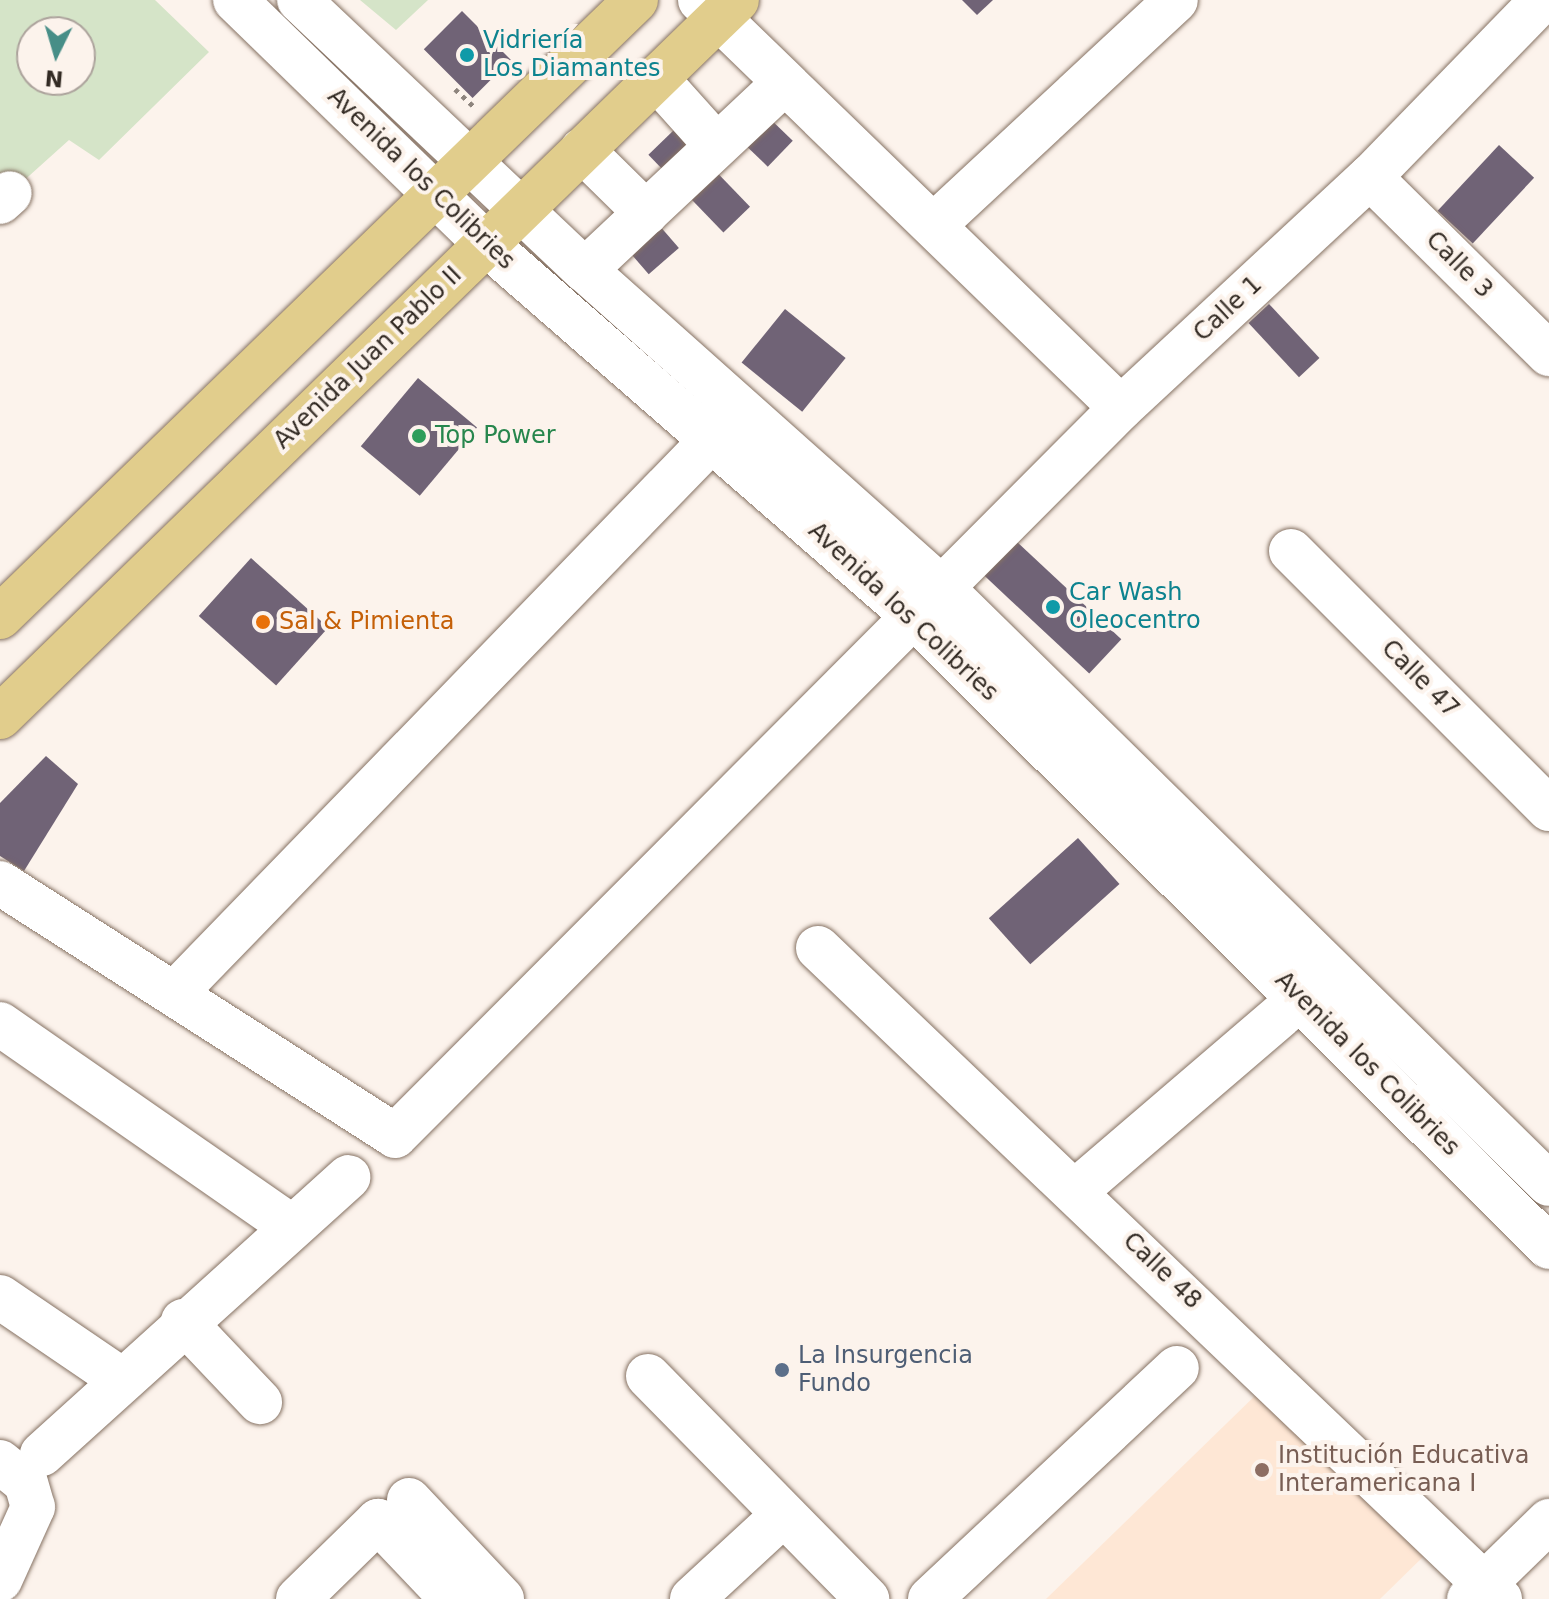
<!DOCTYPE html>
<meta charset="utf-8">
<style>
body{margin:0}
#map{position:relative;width:1549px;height:1599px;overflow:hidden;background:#fcf3ec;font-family:"DejaVu Sans",sans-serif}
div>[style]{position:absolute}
.built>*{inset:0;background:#fee7d5}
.green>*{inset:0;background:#d5e4c8}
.building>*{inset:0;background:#706376;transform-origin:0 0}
.path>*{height:5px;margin-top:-2.5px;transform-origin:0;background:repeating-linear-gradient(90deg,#8e857e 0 4px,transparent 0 10px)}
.roads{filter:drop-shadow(0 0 2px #867263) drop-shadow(0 0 2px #867263)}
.minor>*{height:44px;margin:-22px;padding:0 22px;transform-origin:22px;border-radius:22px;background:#fff}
.major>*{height:44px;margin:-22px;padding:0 22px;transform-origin:22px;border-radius:22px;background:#e1cd8c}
.dots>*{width:22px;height:22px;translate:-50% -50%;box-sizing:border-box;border:4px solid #fcf3ec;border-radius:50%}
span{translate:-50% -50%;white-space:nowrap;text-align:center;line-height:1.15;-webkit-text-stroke:8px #fcf3ec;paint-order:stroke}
.culture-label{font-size:24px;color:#0d838f}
.left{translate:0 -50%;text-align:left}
.street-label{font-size:24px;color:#332b24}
.leisure-label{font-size:24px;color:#27864d}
.food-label{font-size:24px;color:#c56008}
.service-label{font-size:24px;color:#4e5e75}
.education-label{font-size:24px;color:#785e54}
.north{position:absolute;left:16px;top:16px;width:80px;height:80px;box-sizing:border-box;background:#fcf3ec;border:2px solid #aca39c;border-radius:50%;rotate:185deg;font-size:22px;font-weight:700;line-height:32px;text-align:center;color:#332b24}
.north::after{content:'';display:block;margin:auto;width:28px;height:36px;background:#478e87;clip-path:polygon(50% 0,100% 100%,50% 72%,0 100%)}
</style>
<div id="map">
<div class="built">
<div style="clip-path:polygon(1264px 1387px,1427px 1553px,1380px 1599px,1046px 1599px)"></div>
</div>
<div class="green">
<div style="clip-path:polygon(evenodd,0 0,155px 0,209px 52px,99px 160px,69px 140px,0 202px,0 0,32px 32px,80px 32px,80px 80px,32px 80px,32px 32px)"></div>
<div style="clip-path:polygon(360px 0,428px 0,396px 30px)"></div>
</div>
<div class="building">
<div style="clip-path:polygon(962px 0,993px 0,977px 15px)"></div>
<div style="left:462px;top:11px;width:69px;height:54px;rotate:45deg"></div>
<div style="left:764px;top:113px;width:40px;height:36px;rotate:44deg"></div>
<div style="left:675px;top:129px;width:108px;height:37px;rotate:46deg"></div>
<div style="left:1499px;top:145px;width:48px;height:90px;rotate:43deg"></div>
<div style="left:652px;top:217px;width:41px;height:40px;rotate:49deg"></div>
<div style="left:1269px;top:304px;width:74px;height:28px;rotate:47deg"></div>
<div style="left:785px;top:309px;width:78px;height:69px;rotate:39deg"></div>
<div style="left:418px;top:378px;width:77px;height:89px;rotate:40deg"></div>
<div style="left:1016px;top:541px;width:144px;height:47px;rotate:43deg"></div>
<div style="left:251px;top:558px;width:104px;height:78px;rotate:42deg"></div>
<div style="clip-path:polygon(46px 756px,78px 784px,24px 871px,0 856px,0 803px)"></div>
<div style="left:1078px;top:838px;width:62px;height:120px;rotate:48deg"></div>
</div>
<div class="path">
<div style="left:455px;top:89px;width:26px;rotate:43deg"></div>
</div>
<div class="roads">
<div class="minor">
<div style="left:235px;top:0;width:350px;rotate:44.2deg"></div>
<div style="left:486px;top:244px;width:566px;rotate:41.06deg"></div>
<div style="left:913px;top:616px;width:896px;rotate:44.77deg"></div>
<div style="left:299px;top:0;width:393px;rotate:43.4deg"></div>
<div style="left:585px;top:270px;width:480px;rotate:41.7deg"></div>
<div style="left:943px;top:589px;width:849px;rotate:44.48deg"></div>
<div style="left:700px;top:0;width:586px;rotate:44.1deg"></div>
<div style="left:656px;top:78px;width:91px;rotate:48.1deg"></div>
<div style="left:582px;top:150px;width:90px;rotate:44.5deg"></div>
<div style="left:1370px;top:177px;width:252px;rotate:44.7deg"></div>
<div style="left:0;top:202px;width:13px;rotate:-42deg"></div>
<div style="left:934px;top:225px;width:330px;rotate:-42.9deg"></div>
<div style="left:585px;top:270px;width:273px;rotate:-43.2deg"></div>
<div style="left:1291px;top:551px;width:365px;rotate:45deg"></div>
<div style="left:0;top:883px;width:469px;rotate:32.6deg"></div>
<div style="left:395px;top:1136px;width:1028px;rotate:-45.08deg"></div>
<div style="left:1121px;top:408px;width:340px;rotate:-42.9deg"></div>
<div style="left:1370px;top:177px;width:247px;rotate:-45.8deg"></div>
<div style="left:818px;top:948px;width:943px;rotate:43.67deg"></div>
<div style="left:174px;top:994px;width:800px;rotate:-45.86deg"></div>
<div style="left:0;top:1024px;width:354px;rotate:34.8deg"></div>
<div style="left:1078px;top:1189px;width:324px;rotate:-40.6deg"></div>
<div style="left:0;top:1297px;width:144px;rotate:34.2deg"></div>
<div style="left:183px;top:1321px;width:112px;rotate:46.5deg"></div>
<div style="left:648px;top:1376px;width:313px;rotate:45.5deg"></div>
<div style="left:42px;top:1454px;width:413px;rotate:-42.1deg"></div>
<div style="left:0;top:1462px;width:33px;rotate:39deg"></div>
<div style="left:26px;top:1483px;width:25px;rotate:74deg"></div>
<div style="left:33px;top:1507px;width:80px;rotate:114.3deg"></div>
<div style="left:409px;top:1500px;width:136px;rotate:46.8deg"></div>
<div style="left:298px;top:1599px;width:112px;rotate:-44.3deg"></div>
<div style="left:378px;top:1521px;width:108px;rotate:46.5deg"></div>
<div style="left:692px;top:1599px;width:124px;rotate:-42.7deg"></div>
<div style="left:930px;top:1599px;width:338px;rotate:-43.1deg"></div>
<div style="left:1469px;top:1599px;width:112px;rotate:-44.3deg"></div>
</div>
<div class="major">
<div style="left:0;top:617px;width:886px;rotate:-44.13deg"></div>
<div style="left:0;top:717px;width:1028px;rotate:-44.21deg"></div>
</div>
</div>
<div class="dots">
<div style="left:467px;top:55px;background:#0f9aa8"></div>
<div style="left:419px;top:436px;background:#2e9e5b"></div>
<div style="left:1053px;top:607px;background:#0f9aa8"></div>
<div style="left:263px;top:622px;background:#e8710a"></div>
<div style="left:782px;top:1370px;background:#5c6f8a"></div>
<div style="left:1262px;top:1470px;background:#8d6e63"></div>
</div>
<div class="culture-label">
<span class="left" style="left:483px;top:55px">Vidriería<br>Los Diamantes</span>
<span class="left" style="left:1069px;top:607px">Car Wash<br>Oleocentro</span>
</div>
<div class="street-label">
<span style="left:421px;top:179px;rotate:44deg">Avenida los Colibries</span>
<span style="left:1459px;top:265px;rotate:45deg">Calle 3</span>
<span style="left:1228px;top:309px;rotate:-43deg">Calle 1</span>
<span style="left:368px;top:358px;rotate:-44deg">Avenida Juan Pablo II</span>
<span style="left:903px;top:612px;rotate:43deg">Avenida los Colibries</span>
<span style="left:1420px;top:679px;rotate:45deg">Calle 47</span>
<span style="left:1367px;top:1064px;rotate:45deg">Avenida los Colibries</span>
<span style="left:1162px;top:1271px;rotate:44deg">Calle 48</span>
</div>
<div class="leisure-label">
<span class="left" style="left:435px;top:436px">Top Power</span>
</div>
<div class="food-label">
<span class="left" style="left:279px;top:622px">Sal &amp; Pimienta</span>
</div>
<div class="service-label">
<span class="left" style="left:798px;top:1370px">La Insurgencia<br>Fundo</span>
</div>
<div class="education-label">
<span class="left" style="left:1278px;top:1470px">Institución Educativa<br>Interamericana I</span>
</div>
<div class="north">N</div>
</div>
